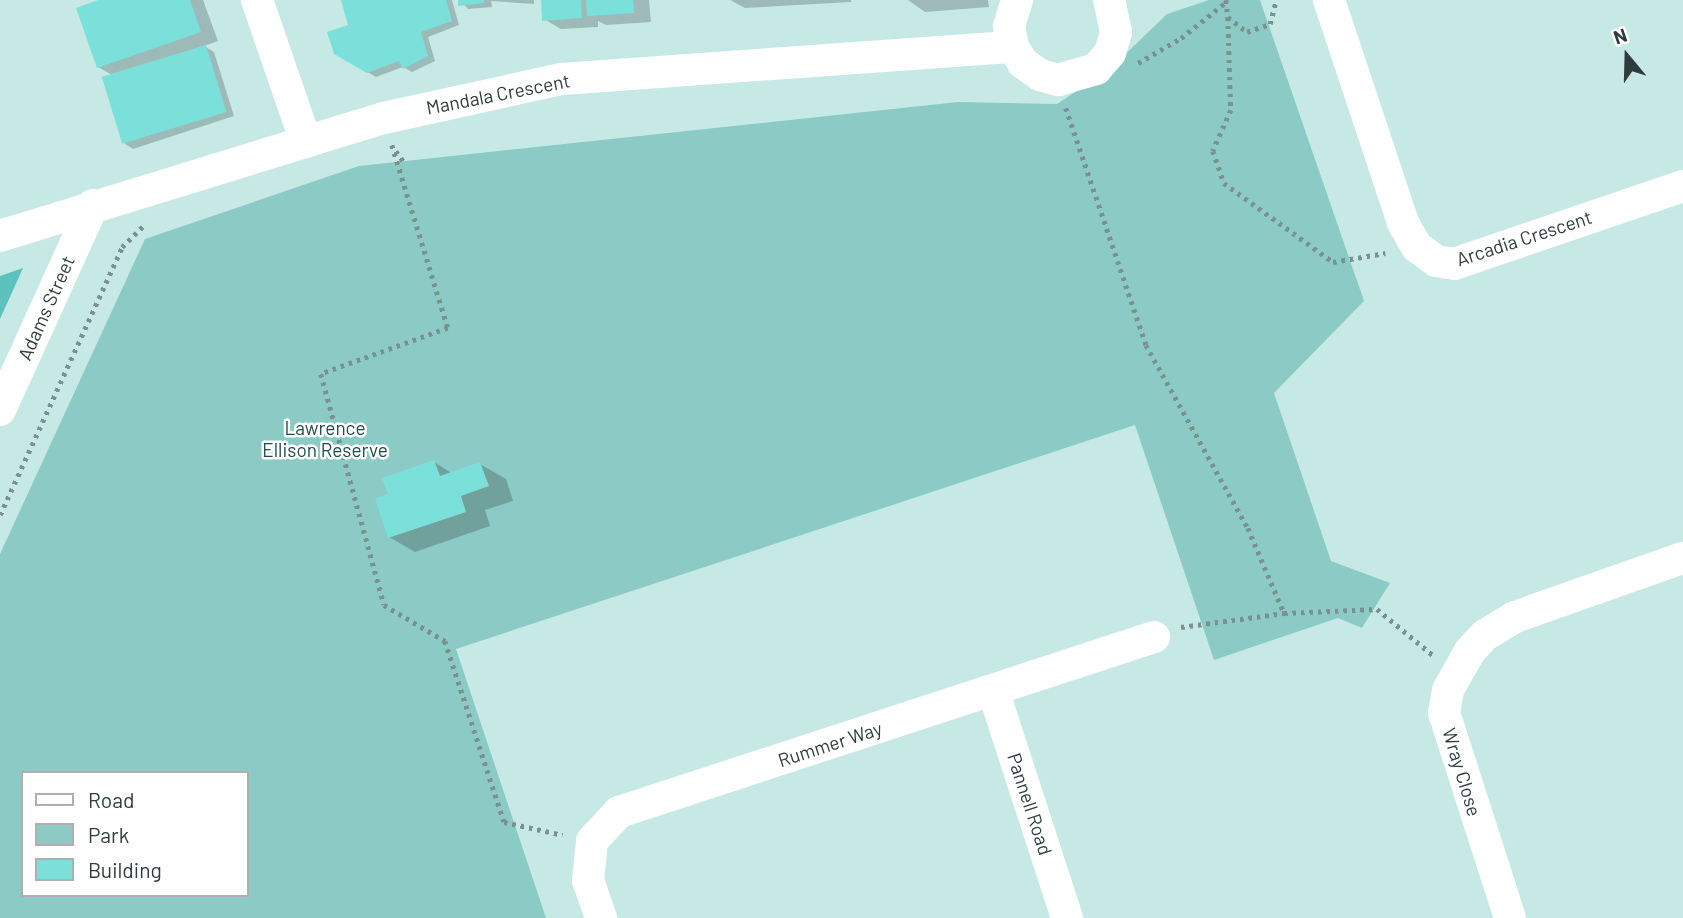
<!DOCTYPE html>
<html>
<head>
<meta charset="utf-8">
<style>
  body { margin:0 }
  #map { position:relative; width:1683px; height:918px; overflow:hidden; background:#c6e9e6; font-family:Barlow,sans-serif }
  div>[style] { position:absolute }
  .green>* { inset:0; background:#8ccac5 }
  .forest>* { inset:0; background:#5cc2bc }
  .shadow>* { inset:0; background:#0003 }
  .building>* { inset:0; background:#7be0da; transform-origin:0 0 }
  .path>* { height:4.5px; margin-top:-2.25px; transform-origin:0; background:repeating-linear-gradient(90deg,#79918f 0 3.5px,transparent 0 8.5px) }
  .street>* { height:32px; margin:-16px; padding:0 16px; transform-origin:16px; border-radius:16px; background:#fff }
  span { translate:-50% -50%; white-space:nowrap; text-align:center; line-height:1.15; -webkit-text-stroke:5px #fff; paint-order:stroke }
  .street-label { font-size:19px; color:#2e3c3b }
  .park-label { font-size:19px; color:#204d4b }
  .legend { position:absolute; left:21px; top:771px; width:228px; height:126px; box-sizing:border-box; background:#fff; border:2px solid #abb1b1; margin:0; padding:9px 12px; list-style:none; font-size:21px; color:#2e3c3b }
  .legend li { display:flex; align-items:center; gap:14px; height:35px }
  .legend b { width:35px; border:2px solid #abb1b1 }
  .north { position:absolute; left:1592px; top:21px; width:70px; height:70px; -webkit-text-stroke:5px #fff; paint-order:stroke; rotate:341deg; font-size:19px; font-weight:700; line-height:28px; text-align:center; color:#2e3c3b }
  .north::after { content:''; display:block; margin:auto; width:24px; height:32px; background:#2e3c3b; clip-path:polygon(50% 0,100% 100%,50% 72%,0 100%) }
</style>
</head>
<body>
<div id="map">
  <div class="green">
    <i style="clip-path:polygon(evenodd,1209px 0,1260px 0,1364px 301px,1274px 393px,1331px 561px,1390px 583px,1362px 628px,1338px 618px,1214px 660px,1135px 425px,456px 649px,546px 918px,0 918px,0 554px,145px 239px,359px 166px,958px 102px,1057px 104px,1109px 70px,1167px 14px,1209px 0,23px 773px,247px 773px,247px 895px,23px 895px,23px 773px)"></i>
  </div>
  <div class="forest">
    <i style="clip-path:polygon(23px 268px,0 319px,0 276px)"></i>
  </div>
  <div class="shadow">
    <i style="clip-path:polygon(103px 0,203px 0,218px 41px,204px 46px,214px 52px,234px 116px,133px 149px,125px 144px,114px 76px,98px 67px)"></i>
    <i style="clip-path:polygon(343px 0,452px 0,459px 25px,428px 37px,435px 61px,412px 72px,403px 67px,376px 77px,335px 53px,350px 26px)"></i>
    <i style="clip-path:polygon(460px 0,534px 0,534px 4px,491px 1px,492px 7px,468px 9px)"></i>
    <i style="clip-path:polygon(543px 0,649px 0,651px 22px,606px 25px,598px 21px,598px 27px,561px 29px,544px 19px)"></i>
    <i style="clip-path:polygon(730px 0,851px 0,851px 2px,745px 8px)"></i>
    <i style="clip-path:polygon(908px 0,988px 0,989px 7px,925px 12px)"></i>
    <i style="clip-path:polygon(434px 462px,453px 474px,480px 464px,506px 479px,513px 501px,485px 510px,490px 526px,415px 552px,389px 537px,390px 495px)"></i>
  </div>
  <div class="building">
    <i style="clip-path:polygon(98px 0,190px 0,201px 32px,97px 68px,76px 8px)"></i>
    <i style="clip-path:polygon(341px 0,446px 0,452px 21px,421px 32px,428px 56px,403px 69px,399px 61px,367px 73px,334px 54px,327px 32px,348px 25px)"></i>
    <i style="clip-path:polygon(458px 0,484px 0,484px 3px,458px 6px)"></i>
    <i style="clip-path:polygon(541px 0,581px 0,582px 18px,542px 21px)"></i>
    <i style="clip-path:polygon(586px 0,633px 0,634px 13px,587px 16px)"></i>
    <i style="left:206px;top:45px;width:70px;height:109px;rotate:73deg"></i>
    <i style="clip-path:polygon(434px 460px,440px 476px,480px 462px,489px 486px,461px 496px,466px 512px,388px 538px,375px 498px,388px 494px,382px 478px)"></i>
  </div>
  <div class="path">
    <i style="left:1226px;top:0;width:17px;rotate:83deg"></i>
    <i style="left:1228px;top:17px;width:24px;rotate:38deg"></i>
    <i style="left:1247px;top:32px;width:24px;rotate:-19deg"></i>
    <i style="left:1270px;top:24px;width:25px;rotate:-76deg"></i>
    <i style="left:1228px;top:17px;width:93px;rotate:88.2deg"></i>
    <i style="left:1231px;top:110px;width:45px;rotate:113.7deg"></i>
    <i style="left:1213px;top:151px;width:34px;rotate:71deg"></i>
    <i style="left:1224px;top:183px;width:135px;rotate:35.9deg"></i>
    <i style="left:1333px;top:262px;width:53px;rotate:-9.8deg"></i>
    <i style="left:1138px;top:63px;width:50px;rotate:-30.2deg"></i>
    <i style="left:1181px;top:38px;width:56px;rotate:-38.5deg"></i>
    <i style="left:1066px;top:108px;width:250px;rotate:71.3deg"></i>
    <i style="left:1146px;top:345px;width:210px;rotate:60.9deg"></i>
    <i style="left:1248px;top:528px;width:92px;rotate:67deg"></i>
    <i style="left:392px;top:145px;width:191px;rotate:73deg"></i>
    <i style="left:448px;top:328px;width:135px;rotate:160.1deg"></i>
    <i style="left:321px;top:374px;width:239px;rotate:74.7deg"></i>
    <i style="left:384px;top:605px;width:71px;rotate:30.5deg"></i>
    <i style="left:445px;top:641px;width:190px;rotate:71.9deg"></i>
    <i style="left:504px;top:822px;width:60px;rotate:12.4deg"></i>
    <i style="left:396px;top:151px;width:14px;rotate:54deg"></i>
    <i style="left:0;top:515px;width:294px;rotate:-65.5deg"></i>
    <i style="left:122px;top:247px;width:30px;rotate:-45deg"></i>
    <i style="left:1181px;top:627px;width:104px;rotate:-7.7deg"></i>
    <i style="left:1284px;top:613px;width:93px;rotate:-2.5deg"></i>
    <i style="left:1377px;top:609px;width:74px;rotate:39.5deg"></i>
  </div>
  <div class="street">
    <i style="left:257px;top:0;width:150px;rotate:71deg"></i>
    <i style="left:1017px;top:0;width:27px;rotate:107deg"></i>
    <i style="left:1009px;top:26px;width:21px;rotate:79deg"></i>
    <i style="left:1013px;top:47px;width:19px;rotate:58deg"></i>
    <i style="left:1023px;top:63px;width:21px;rotate:35deg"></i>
    <i style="left:1040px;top:75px;width:19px;rotate:16deg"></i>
    <i style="left:1058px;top:80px;width:40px;rotate:-16deg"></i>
    <i style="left:1096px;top:69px;width:21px;rotate:-49deg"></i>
    <i style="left:1110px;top:53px;width:22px;rotate:-74deg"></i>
    <i style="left:1116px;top:32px;width:33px;rotate:-102deg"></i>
    <i style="left:1329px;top:0;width:235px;rotate:71.6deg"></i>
    <i style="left:1403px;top:223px;width:28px;rotate:60deg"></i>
    <i style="left:1417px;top:247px;width:24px;rotate:36deg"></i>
    <i style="left:1436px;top:261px;width:18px;rotate:9deg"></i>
    <i style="left:1454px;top:264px;width:242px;rotate:-18.8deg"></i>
    <i style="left:0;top:236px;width:402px;rotate:-17.1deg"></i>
    <i style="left:384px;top:118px;width:182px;rotate:-12.4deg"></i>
    <i style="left:562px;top:79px;width:452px;rotate:-4.1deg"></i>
    <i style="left:0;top:410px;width:225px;rotate:-65.6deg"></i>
    <i style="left:993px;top:690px;width:240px;rotate:72deg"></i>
    <i style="left:601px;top:918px;width:40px;rotate:-108.9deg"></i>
    <i style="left:588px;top:880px;width:39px;rotate:-84deg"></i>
    <i style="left:592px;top:841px;width:40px;rotate:-47deg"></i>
    <i style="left:619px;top:812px;width:563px;rotate:-18.11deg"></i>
    <i style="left:1510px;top:918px;width:215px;rotate:-107.8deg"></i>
    <i style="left:1444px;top:713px;width:23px;rotate:-80deg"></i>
    <i style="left:1448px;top:690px;width:45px;rotate:-60.6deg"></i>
    <i style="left:1470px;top:651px;width:22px;rotate:-47deg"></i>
    <i style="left:1485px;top:635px;width:35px;rotate:-31deg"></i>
    <i style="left:1515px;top:617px;width:178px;rotate:-19.4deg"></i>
  </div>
  <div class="street-label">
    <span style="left:498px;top:94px;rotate:-11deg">Mandala Crescent</span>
    <span style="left:1524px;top:238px;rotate:-18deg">Arcadia Crescent</span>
    <span style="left:46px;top:308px;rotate:-66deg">Adams Street</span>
    <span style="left:830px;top:744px;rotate:-18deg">Rummer Way</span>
    <span style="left:1462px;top:772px;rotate:73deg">Wray Close</span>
    <span style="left:1030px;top:804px;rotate:72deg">Pannell Road</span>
  </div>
  <div class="park-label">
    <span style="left:325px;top:439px">Lawrence<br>Ellison Reserve</span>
  </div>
  <ul class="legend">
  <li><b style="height:9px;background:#fff"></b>Road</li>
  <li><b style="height:19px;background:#8ccac5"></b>Park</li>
  <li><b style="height:19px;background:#7be0da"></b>Building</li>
  </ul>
  <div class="north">N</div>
</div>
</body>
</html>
